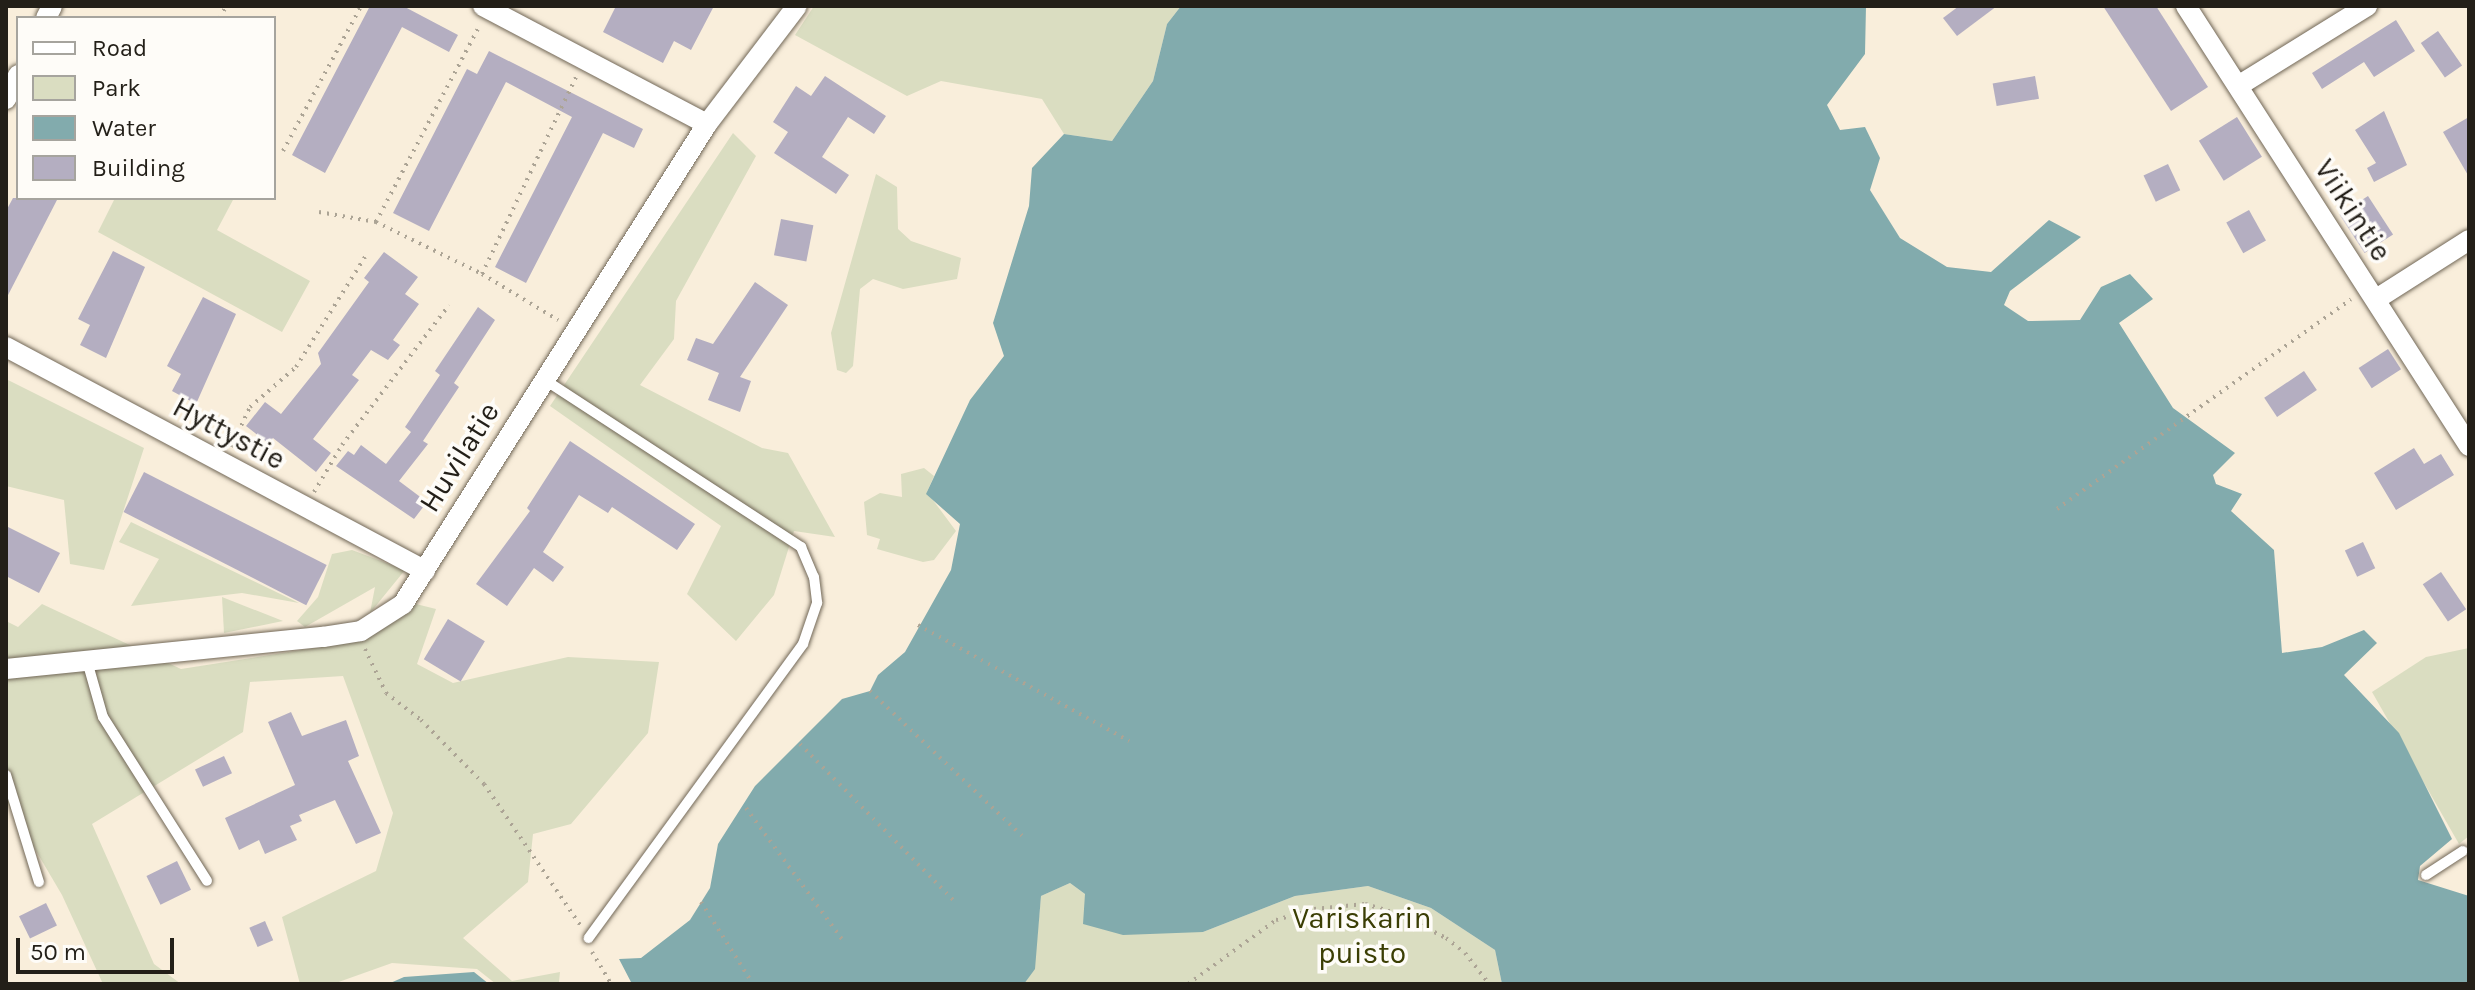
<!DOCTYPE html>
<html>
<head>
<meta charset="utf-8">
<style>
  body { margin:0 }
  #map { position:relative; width:2475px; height:990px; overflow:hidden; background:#f9eedb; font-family:Karla,sans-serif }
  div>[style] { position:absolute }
  .green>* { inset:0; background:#daddc1 }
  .water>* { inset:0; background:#82abad }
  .building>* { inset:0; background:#b4aec1; transform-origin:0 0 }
  .path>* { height:4px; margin-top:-2px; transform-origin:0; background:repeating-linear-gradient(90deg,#aca495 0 2px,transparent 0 8px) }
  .roads { filter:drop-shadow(0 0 2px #716757) drop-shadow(0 0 2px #716757) }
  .service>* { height:10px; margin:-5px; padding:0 5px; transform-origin:5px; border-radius:5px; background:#fff }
  .minor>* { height:20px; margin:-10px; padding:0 10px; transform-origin:10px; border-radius:10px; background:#fff }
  span { translate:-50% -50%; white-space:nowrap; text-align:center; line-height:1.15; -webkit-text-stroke:7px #fefcf8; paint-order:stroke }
  .street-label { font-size:30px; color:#231f18 }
  .park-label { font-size:30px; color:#3b3e04 }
  .frame { position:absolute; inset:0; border:8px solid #231f18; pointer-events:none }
  .legend { position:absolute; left:16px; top:16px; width:260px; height:184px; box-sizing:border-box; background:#fefcf8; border:2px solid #a6a49e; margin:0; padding:10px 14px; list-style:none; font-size:24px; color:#231f18 }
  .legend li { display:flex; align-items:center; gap:16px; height:40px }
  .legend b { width:40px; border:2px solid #a6a49e }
  .scale { position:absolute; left:16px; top:938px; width:158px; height:36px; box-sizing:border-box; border:4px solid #231f18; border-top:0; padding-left:10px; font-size:24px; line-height:28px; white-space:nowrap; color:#231f18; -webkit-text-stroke:6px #fefcf8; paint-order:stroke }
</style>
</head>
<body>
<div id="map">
  <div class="green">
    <i style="clip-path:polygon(814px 6px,1181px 6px,1167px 24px,1153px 81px,1112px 141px,1064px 134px,1042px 99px,941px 81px,907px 96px,795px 35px)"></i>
    <i style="clip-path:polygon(733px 133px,756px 156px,676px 301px,674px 339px,640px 385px,762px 448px,788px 453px,835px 537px,794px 531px,774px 595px,736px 641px,687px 594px,721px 526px,550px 406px)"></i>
    <i style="clip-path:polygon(876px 174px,897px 187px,898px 229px,911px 241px,961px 258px,957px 279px,903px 289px,873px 279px,860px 289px,853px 366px,846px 373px,837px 370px,831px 333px)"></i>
    <i style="clip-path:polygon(115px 198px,234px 198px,217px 230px,310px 281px,282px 332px,98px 232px)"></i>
    <i style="clip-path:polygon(6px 379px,144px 448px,104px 570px,70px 564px,64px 500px,6px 486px)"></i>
    <i style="clip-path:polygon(924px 468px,934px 476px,927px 492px,956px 531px,934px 560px,923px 562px,877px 549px,880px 539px,867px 535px,864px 502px,880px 493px,902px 497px,901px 474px)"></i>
    <i style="clip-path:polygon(131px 522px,299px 603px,242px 593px,131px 606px,159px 559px,119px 542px)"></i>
    <i style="clip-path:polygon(352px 550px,405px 570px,370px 613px,375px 587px,305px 627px,297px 621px,318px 597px,332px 554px)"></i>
    <i style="clip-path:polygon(222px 597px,283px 621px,224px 633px)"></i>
    <i style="clip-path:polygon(412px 603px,436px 609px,417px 664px,453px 683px,568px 657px,659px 662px,648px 733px,571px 824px,533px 834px,528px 882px,463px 938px,512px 981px,560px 972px,559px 982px,496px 984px,477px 969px,392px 963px,333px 984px,300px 984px,282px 917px,376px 871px,393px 813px,343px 676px,250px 682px,243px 732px,92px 824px,154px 964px,181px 984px,103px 984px,62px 895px,6px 800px,6px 621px,18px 627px,42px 604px,181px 669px,365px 640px)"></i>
    <i style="clip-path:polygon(2469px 648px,2469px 836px,2459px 844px,2372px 692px,2426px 657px)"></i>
    <i style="clip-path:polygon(1070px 883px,1085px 894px,1203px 932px,1295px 896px,1368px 886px,1431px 908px,1495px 950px,1502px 984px,1024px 984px,1034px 969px,1041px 896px)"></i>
  </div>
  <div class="water">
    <i style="clip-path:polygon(1181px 6px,1866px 6px,1865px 54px,1827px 105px,1840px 130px,1865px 127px,1880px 158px,1870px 190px,1900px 238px,1947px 267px,1991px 272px,2049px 220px,2081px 237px,2010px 291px,2004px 305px,2028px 321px,2080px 320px,2101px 287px,2130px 274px,2153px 299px,2119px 323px,2173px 408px,2235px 453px,2213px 475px,2216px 484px,2242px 494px,2231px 511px,2274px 550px,2282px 653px,2322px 647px,2364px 630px,2377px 643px,2344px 675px,2399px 733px,2452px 839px,2420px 866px,2418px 880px,2469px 896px,2469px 984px,1502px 984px,1495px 950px,1431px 908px,1368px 886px,1295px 896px,1203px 932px,1123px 935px,1083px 924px,1085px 894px,1070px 883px,1041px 896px,1035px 969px,1024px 984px,632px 984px,619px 959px,641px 958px,690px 920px,710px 888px,718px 844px,755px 786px,842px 699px,870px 691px,878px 675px,905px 652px,951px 570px,960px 524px,926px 494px,970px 400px,1004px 356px,993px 323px,1029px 206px,1032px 168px,1064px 134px,1112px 141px,1153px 81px,1167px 24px)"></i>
    <i style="clip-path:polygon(474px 972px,489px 984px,388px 984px,404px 977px)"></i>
  </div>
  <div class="building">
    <i style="clip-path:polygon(370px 6px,403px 6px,458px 35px,449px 52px,402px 27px,325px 173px,292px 155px)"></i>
    <i style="clip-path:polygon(616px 6px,714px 6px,691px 50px,674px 41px,663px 63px,603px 32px)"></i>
    <i style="clip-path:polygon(1959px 6px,1997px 6px,1957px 36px,1943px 18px)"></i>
    <i style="clip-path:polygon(2103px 6px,2156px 6px,2208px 87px,2171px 111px)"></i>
    <i style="clip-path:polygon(2396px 20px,2415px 51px,2374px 77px,2364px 62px,2322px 89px,2312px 73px)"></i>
    <i style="left:2438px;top:31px;width:42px;height:21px;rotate:55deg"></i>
    <i style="clip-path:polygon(489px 51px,643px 129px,634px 148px,603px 133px,526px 283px,495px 267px,572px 117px,506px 82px,429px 231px,393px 213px,467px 69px,477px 74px)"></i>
    <i style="clip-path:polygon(825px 76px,886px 116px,874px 134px,848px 117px,822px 157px,849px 175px,836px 194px,774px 153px,788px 132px,773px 122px,796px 86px,811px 96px)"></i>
    <i style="left:2035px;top:76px;width:23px;height:43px;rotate:80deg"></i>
    <i style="clip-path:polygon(2384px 111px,2407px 165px,2374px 182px,2367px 168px,2376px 163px,2355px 130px)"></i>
    <i style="left:2237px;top:117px;width:47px;height:45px;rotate:58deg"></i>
    <i style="clip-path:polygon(2469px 117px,2469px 177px,2443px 132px)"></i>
    <i style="left:2168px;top:164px;width:29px;height:27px;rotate:65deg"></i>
    <i style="left:2368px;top:196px;width:46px;height:34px;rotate:57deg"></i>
    <i style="clip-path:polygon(13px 198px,58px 198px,6px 299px,6px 211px)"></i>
    <i style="left:2249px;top:210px;width:35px;height:26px;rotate:61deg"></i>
    <i style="left:781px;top:219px;width:33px;height:37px;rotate:11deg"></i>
    <i style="clip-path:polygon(113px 251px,145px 267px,106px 358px,80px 345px,90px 325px,78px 319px)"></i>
    <i style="clip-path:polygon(384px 252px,418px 277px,405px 294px,419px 304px,393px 340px,400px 345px,388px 360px,371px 350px,352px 375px,359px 380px,313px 439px,331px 453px,316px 472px,273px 438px,268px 443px,246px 426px,265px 402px,281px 414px,321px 364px,318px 353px,369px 282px,364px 278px)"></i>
    <i style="clip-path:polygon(755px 282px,788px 305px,740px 377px,751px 381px,740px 412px,708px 400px,719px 373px,687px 360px,696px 338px,713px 344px)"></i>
    <i style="clip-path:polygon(203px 297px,236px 314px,196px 404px,172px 391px,181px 374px,167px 366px)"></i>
    <i style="clip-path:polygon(478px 307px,495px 320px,454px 383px,459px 387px,423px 441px,428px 444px,399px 481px,427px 502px,414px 519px,336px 466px,348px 451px,354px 455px,361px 445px,386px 464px,411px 432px,405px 427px,440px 375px,435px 371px)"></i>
    <i style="left:2388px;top:349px;width:24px;height:35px;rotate:57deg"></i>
    <i style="left:2304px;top:371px;width:23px;height:48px;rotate:56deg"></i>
    <i style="clip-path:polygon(570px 441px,695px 524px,677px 550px,612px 507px,608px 513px,579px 495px,543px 552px,564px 567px,553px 582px,534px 568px,507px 606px,476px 584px,530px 511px,527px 508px)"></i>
    <i style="clip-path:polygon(2414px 448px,2424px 464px,2441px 454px,2454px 475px,2396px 510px,2374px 473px)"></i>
    <i style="left:144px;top:472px;width:205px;height:45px;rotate:27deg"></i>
    <i style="clip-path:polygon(6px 526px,60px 553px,39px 593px,6px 576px)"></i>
    <i style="left:2363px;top:542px;width:29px;height:20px;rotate:65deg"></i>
    <i style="left:2441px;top:572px;width:45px;height:22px;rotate:56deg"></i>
    <i style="left:448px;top:619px;width:43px;height:47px;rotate:31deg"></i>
    <i style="clip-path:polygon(291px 712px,302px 736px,346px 720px,359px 756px,348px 761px,381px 833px,356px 844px,335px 800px,299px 815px,302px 821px,290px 826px,297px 840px,265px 854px,259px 840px,239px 850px,225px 818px,295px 785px,268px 722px)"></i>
    <i style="left:224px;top:756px;width:19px;height:32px;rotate:65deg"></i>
    <i style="left:177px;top:861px;width:32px;height:34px;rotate:64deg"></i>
    <i style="left:46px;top:903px;width:25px;height:30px;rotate:64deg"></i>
    <i style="left:265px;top:921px;width:21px;height:17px;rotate:67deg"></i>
  </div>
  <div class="path">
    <i style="left:220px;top:18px;width:13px;rotate:-63deg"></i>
    <i style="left:283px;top:151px;width:165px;rotate:-61.7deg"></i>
    <i style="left:319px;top:212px;width:58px;rotate:10deg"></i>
    <i style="left:376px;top:222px;width:118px;rotate:26.1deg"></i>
    <i style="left:482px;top:274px;width:89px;rotate:31.2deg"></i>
    <i style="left:376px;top:222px;width:223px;rotate:-62.2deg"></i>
    <i style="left:482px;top:274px;width:221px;rotate:-64.5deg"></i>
    <i style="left:231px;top:447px;width:44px;rotate:-64.6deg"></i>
    <i style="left:250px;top:407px;width:61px;rotate:-41deg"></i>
    <i style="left:296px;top:367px;width:130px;rotate:-57.9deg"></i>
    <i style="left:314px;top:492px;width:55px;rotate:-59.2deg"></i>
    <i style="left:342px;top:445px;width:176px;rotate:-52.6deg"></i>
    <i style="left:2057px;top:509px;width:361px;rotate:-35.5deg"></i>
    <i style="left:918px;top:625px;width:241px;rotate:28.8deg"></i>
    <i style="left:365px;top:649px;width:49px;rotate:64.5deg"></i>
    <i style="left:386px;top:693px;width:44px;rotate:37.6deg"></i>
    <i style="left:421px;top:720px;width:90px;rotate:45.5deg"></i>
    <i style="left:484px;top:784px;width:172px;rotate:55.7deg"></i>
    <i style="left:870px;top:691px;width:210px;rotate:43.6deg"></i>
    <i style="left:800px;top:744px;width:223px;rotate:45.5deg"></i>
    <i style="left:746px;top:808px;width:166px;rotate:53.8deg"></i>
    <i style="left:701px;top:902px;width:97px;rotate:57.6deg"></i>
    <i style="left:592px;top:952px;width:37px;rotate:59deg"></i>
    <i style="left:1188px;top:984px;width:109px;rotate:-36deg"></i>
    <i style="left:1276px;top:920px;width:40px;rotate:-16deg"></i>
    <i style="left:1314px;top:909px;width:51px;rotate:-5.6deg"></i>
    <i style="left:1365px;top:904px;width:35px;rotate:16deg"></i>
    <i style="left:1399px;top:914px;width:53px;rotate:27.1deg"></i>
    <i style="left:1446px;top:938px;width:24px;rotate:38deg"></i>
    <i style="left:1465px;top:953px;width:39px;rotate:52deg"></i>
  </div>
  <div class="roads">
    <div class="service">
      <i style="left:545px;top:380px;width:306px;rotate:33.1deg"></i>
      <i style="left:801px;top:547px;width:33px;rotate:67deg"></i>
      <i style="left:814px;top:577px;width:26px;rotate:83deg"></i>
      <i style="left:817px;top:603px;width:43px;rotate:108.9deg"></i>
      <i style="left:803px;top:644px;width:364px;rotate:126.1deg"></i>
      <i style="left:87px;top:661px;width:58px;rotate:74.1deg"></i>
      <i style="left:103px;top:717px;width:194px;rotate:57.6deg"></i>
      <i style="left:6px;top:775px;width:112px;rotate:72.9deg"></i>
      <i style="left:2426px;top:875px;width:44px;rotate:-33deg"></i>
    </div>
    <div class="minor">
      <i style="left:483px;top:6px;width:253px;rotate:27.8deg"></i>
      <i style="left:2186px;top:6px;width:523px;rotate:57.25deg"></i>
      <i style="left:46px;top:18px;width:13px;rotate:-63deg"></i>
      <i style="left:2238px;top:86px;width:152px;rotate:-31.8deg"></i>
      <i style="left:6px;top:99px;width:27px;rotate:-63deg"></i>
      <i style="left:2378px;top:298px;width:108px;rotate:-32.5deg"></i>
      <i style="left:6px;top:347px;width:475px;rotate:28.1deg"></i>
      <i style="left:6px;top:669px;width:319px;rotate:-5.8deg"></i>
      <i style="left:323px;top:637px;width:38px;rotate:-9deg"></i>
      <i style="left:361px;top:631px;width:50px;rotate:-32.7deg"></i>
      <i style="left:403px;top:604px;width:568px;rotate:-57.65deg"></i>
      <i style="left:707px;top:124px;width:148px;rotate:-52.7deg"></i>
    </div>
  </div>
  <div class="street-label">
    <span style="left:2353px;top:210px;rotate:57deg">Viikintie</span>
    <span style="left:229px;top:433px;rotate:28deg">Hyttystie</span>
    <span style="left:459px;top:457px;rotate:-58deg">Huvilatie</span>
  </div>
  <div class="park-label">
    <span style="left:1362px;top:935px">Variskarin<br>puisto</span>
  </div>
  <div class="frame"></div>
  <ul class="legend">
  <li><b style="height:10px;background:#fff"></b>Road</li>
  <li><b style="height:22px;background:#daddc1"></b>Park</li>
  <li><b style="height:22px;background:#82abad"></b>Water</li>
  <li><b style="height:22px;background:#b4aec1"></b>Building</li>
  </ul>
  <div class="scale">50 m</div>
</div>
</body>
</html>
